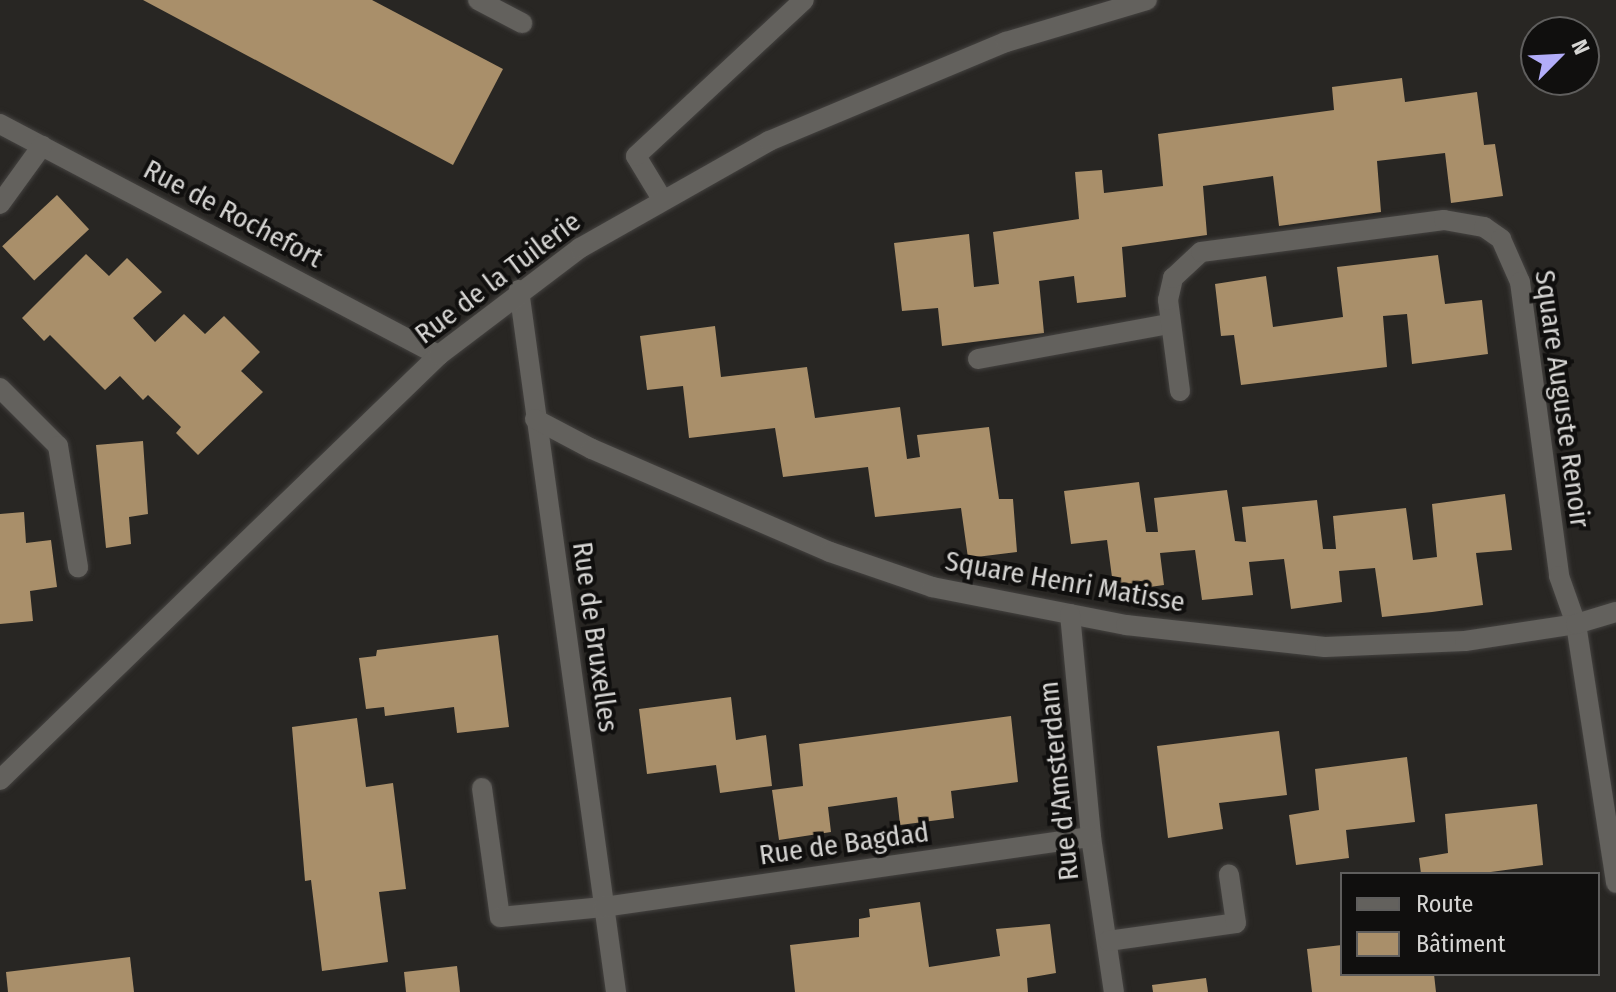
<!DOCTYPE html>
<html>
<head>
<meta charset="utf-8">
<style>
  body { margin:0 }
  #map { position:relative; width:1616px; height:992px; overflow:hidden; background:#282623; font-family:"Fira Sans Condensed",sans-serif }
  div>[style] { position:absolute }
  .building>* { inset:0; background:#a98f6a; transform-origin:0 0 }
  .roads { filter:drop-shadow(0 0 2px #444240) drop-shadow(0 0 2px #444240) }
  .service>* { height:20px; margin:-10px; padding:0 10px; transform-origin:10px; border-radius:10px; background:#63615d }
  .minor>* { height:20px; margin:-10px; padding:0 10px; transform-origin:10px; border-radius:10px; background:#63615d }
  .tertiary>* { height:20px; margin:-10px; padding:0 10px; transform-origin:10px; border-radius:10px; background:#63615d }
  span { translate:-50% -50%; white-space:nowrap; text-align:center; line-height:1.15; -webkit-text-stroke:8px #100f0e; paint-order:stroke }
  .street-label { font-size:28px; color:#d6d5d3 }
  .legend { position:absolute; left:1340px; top:872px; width:260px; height:104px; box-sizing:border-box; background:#100f0e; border:2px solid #5f5e5d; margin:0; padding:10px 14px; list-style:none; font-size:24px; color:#d6d5d3 }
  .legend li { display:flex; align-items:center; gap:16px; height:40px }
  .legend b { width:40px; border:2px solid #5f5e5d }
  .north { position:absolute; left:1520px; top:16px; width:80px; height:80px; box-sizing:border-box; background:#100f0e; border:2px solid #5f5e5d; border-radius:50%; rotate:66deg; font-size:22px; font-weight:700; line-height:32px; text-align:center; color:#d6d5d3 }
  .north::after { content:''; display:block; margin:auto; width:28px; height:36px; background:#b2adf9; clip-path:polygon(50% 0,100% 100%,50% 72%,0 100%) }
</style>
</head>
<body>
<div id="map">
  <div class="building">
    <i style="clip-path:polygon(143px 0,372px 0,503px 69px,453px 165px)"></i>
    <i style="clip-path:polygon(1402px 78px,1405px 102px,1477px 92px,1484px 145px,1495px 144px,1503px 196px,1451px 203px,1445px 153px,1377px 161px,1381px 212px,1279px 226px,1273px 176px,1203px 186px,1207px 235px,1122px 247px,1126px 297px,1077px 303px,1074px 276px,1039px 281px,1044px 333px,942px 346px,938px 308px,902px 311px,894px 243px,969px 234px,974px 287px,999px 284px,993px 232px,1079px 219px,1075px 172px,1102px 170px,1104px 193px,1163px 186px,1158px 134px,1334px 110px,1332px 87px)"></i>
    <i style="left:57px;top:195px;width:47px;height:75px;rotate:47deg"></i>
    <i style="clip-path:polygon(86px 254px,109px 276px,127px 258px,162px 292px,133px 318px,155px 342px,184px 314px,205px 334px,224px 316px,260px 352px,241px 371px,263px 392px,198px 455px,176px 433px,181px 427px,148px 395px,143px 400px,120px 376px,105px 390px,50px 335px,44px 341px,22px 318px)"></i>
    <i style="clip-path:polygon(1438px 255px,1445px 304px,1482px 300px,1488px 354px,1412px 364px,1407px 314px,1383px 316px,1387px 367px,1241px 385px,1234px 335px,1221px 336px,1215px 284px,1266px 276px,1273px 327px,1343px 317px,1337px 267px)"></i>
    <i style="clip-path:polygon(715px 326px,721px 377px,807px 367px,815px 418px,900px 407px,907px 459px,920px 457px,917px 435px,989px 427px,999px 499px,1013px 499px,1017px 552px,968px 558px,961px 508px,875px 517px,868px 467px,783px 477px,775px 428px,689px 438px,683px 386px,647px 390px,640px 336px)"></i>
    <i style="clip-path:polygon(143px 441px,148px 514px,129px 517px,131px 544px,106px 548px,96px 445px)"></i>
    <i style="clip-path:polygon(1139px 482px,1146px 532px,1158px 532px,1154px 498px,1227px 490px,1235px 541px,1246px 542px,1242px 507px,1317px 500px,1323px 549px,1336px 549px,1333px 516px,1406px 508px,1413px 560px,1437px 557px,1432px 504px,1505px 494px,1512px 550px,1476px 553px,1483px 605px,1432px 612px,1382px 617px,1375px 568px,1339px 571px,1342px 602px,1291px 609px,1284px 559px,1249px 562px,1253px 595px,1202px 600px,1195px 550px,1160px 553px,1164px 585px,1114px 592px,1107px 540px,1071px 544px,1064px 491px)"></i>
    <i style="clip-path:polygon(24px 512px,26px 543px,51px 540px,57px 587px,30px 591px,33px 621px,0 624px,0 514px)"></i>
    <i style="clip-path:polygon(498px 635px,509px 727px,457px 733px,454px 707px,385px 716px,384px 707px,366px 709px,359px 658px,376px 656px,377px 650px)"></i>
    <i style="clip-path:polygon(731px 697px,736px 740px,766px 735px,772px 786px,720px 793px,716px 765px,647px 774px,639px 709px)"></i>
    <i style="clip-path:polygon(1011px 716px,1018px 782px,951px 791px,954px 818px,900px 825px,897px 797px,828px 807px,831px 832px,779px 840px,772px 790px,803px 786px,799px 744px)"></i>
    <i style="clip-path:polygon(357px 718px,366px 787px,393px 783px,406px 889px,379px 892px,388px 962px,322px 971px,311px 880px,305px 881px,292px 727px)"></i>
    <i style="clip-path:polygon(1279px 731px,1287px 795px,1219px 803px,1223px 829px,1168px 838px,1157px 746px)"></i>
    <i style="clip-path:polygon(1407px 757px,1415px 822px,1346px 830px,1349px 858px,1296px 865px,1289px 815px,1319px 810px,1315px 769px)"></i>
    <i style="clip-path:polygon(1537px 804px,1543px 865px,1476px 874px,1421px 874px,1419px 858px,1448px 853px,1445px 814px)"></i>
    <i style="clip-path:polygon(920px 902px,929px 967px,1000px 956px,996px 929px,1050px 924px,1056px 973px,1027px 978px,1028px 992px,795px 992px,790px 945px,859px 937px,859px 919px,870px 917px,869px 909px)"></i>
    <i style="clip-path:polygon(1342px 945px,1342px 974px,1434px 974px,1436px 992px,1312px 992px,1307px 949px)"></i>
    <i style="clip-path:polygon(130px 957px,134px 992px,8px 992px,6px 972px)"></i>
    <i style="clip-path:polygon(457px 966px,460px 992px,406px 992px,404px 972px)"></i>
    <i style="clip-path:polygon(1206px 978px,1208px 992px,1153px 992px,1152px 985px)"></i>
  </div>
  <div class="roads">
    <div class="service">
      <i style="left:478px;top:0;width:50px;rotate:27.6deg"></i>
      <i style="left:662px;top:199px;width:50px;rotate:-121.2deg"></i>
      <i style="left:636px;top:156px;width:229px;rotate:-42.9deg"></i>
    </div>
    <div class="minor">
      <i style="left:0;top:124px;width:496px;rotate:27.8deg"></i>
      <i style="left:0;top:204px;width:72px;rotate:-54.1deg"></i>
      <i style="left:519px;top:290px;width:709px;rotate:82.13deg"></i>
      <i style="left:978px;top:359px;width:193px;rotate:-10.4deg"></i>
      <i style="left:0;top:388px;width:82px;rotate:45deg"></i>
      <i style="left:58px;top:446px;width:123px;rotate:80.6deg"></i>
      <i style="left:1180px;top:391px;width:92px;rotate:-97.5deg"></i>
      <i style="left:1168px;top:300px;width:23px;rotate:-77deg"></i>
      <i style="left:1173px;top:278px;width:38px;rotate:-43deg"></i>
      <i style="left:1201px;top:252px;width:245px;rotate:-7.5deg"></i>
      <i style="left:1444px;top:220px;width:41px;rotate:9.9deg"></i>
      <i style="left:1484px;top:227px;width:21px;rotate:35deg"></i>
      <i style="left:1501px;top:239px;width:47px;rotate:66.2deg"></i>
      <i style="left:1520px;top:282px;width:297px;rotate:82.4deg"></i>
      <i style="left:1559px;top:576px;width:51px;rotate:70.5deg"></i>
      <i style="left:1576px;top:624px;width:262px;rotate:81.2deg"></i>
      <i style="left:535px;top:419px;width:64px;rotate:27.8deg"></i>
      <i style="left:592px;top:449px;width:259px;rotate:23.4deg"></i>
      <i style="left:830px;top:552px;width:108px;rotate:18.9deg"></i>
      <i style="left:932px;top:587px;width:198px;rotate:11.1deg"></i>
      <i style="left:1126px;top:625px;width:200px;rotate:6.3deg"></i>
      <i style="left:1325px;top:647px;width:140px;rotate:-2.5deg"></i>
      <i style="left:1465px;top:641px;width:112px;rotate:-8.7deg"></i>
      <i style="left:1576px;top:624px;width:42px;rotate:-16.7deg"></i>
      <i style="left:1070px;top:614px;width:224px;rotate:84.6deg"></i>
      <i style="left:1091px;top:837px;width:157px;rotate:81.6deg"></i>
      <i style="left:482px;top:788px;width:130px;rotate:82.1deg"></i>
      <i style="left:500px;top:917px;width:104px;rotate:-5.5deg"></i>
      <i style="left:604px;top:907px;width:492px;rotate:-8.2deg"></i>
      <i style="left:1108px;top:941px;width:129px;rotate:-8deg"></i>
      <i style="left:1236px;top:923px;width:49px;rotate:-98.3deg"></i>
    </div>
    <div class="tertiary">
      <i style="left:0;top:780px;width:611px;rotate:-44.07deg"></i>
      <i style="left:439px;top:355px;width:177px;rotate:-37.2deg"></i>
      <i style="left:580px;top:248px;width:217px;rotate:-29.5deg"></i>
      <i style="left:769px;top:141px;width:257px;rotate:-22.7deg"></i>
      <i style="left:1006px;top:42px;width:147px;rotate:-16.6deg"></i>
    </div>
  </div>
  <div class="street-label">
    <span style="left:233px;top:214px;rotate:28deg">Rue de Rochefort</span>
    <span style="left:498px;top:278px;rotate:-37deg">Rue de la Tuilerie</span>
    <span style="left:1562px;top:399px;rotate:82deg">Square Auguste Renoir</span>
    <span style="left:1065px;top:582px;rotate:10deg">Square Henri Matisse</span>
    <span style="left:595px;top:637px;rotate:82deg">Rue de Bruxelles</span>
    <span style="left:1059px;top:781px;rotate:-96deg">Rue d'Amsterdam</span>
    <span style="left:844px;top:844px;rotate:-8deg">Rue de Bagdad</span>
  </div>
  <ul class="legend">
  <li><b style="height:10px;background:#63615d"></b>Route</li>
  <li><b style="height:22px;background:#a98f6a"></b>Bâtiment</li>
  </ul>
  <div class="north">N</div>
</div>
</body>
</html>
